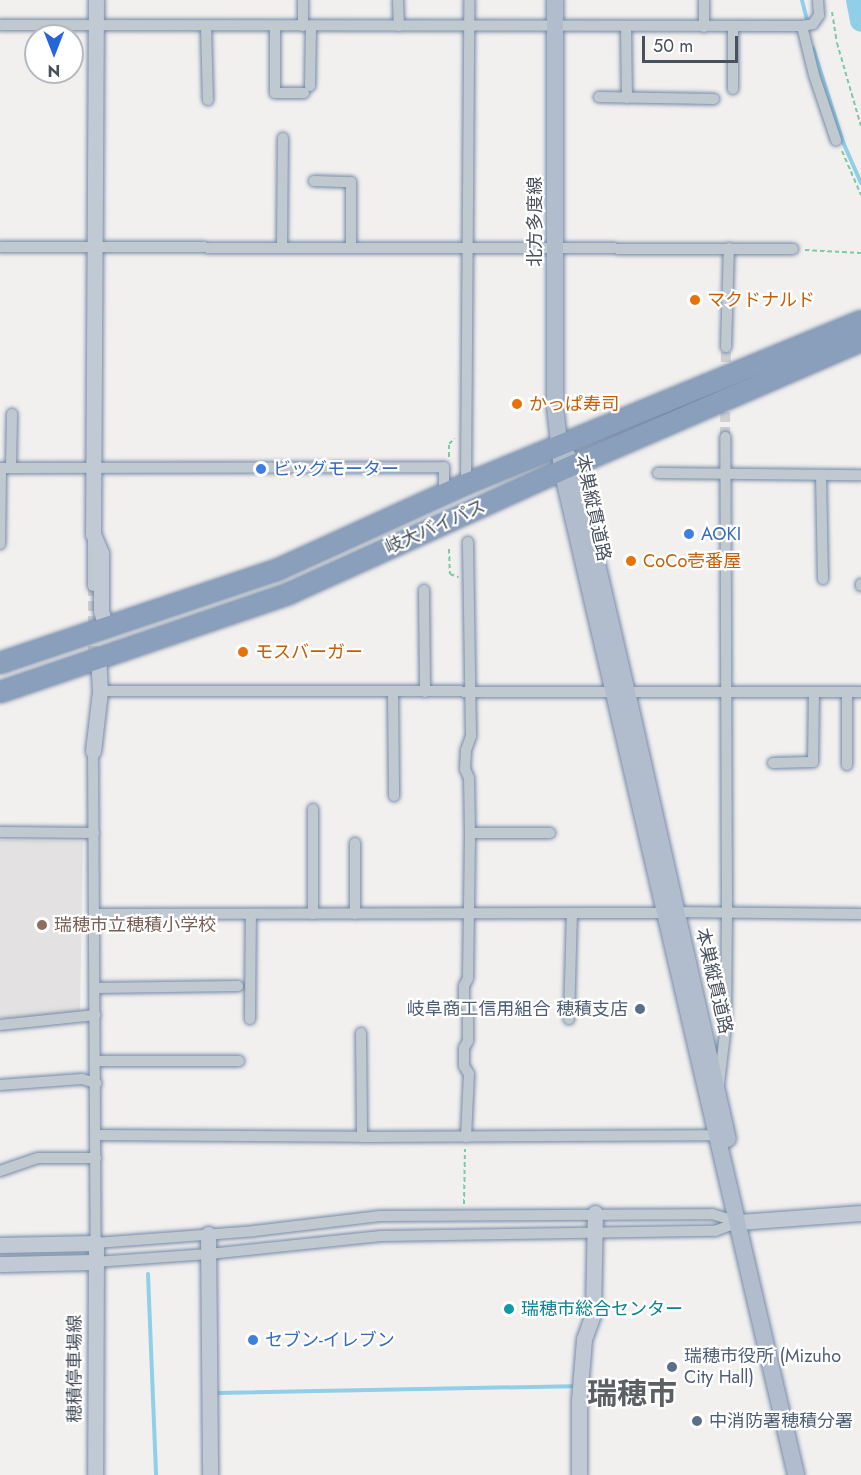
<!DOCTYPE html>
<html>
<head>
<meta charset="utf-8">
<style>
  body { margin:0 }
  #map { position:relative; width:861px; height:1475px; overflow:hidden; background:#f2f0ef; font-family:Jost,"Noto Sans JP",sans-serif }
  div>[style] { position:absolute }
  .education>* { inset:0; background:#e3e1e1; transform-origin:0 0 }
  .stream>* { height:4px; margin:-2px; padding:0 2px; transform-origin:2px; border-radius:2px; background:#90cfe7 }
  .river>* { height:22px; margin:-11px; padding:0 11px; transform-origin:11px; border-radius:11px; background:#90cfe7 }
  .street-tunnel>* { height:10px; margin-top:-5px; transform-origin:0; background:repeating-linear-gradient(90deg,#d0d0d2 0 10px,transparent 0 15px) }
  .path>* { height:2px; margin-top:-1px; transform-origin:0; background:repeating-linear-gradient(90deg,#7ac9a7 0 4.5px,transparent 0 7.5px) }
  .roads { filter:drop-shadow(0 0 2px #758aa7) drop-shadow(0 0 2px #758aa7) }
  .street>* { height:10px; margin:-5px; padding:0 5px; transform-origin:5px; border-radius:5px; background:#c1c9d0 }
  .secondary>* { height:15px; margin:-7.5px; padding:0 7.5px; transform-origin:7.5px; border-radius:7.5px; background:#c1c9d5 }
  .primary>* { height:16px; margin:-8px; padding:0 8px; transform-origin:8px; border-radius:8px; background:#b1bdcd }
  .highway>* { height:20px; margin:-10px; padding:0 10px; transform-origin:10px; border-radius:10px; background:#8a9fbb }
  .dots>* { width:16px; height:16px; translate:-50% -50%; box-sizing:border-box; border:3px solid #fff; border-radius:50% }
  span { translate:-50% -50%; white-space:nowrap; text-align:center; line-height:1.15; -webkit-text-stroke:4.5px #fff; paint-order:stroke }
  .street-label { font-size:18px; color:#48515c }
  .food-label { font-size:18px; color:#c56008 }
  .left { translate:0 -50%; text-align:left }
  .shop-label { font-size:18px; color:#366cbe }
  .education-label { font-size:18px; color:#785e54 }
  .service-label { font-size:18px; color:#4e5e75 }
  .right { translate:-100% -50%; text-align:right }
  .culture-label { font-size:18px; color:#0d838f }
  .town-label { font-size:30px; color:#5c5f64; font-weight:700 }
  .north { position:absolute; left:24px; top:24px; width:60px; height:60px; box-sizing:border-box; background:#fff; border:2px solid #b6b9be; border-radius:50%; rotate:180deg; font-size:16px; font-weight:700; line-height:24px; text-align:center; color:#48515c }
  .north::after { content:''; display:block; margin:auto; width:21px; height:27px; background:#2366d8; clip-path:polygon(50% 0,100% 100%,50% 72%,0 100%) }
  .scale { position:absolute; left:642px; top:36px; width:96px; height:27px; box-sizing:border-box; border:3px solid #48515c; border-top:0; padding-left:8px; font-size:18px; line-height:21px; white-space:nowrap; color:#48515c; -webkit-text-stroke:4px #fff; paint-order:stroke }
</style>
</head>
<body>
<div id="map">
  <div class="education">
    <i style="left:0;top:840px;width:83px;height:178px;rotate:1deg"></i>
  </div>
  <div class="stream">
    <i style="left:802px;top:0;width:21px;rotate:76deg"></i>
    <i style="left:813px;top:48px;width:99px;rotate:72.3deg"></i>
    <i style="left:843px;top:142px;width:45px;rotate:66.3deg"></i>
    <i style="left:148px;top:1274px;width:201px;rotate:87.7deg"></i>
    <i style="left:217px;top:1393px;width:355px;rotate:-1.1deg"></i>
  </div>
  <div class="river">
    <i style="left:857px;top:0;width:21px;rotate:79deg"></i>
  </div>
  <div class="street-tunnel">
    <i style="left:725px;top:437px;width:90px;rotate:-89.4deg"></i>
    <i style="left:93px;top:586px;width:78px;rotate:90deg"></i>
  </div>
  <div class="path">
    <i style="left:832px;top:12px;width:31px;rotate:81deg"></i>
    <i style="left:837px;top:43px;width:86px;rotate:73.9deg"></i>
    <i style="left:842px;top:151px;width:48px;rotate:66.6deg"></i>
    <i style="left:805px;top:250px;width:56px;rotate:3.1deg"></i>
    <i style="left:449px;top:457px;width:13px;rotate:-90deg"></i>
    <i style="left:449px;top:444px;width:8px;rotate:-45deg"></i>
    <i style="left:449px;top:549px;width:25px;rotate:88deg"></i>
    <i style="left:450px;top:574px;width:9px;rotate:21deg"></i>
    <i style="left:464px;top:1204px;width:55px;rotate:-89deg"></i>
  </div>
  <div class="roads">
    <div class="street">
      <i style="left:398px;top:0;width:26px;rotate:88deg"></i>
      <i style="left:0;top:25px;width:802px;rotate:0.07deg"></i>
      <i style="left:802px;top:26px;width:11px;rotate:-10deg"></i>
      <i style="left:813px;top:24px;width:11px;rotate:-56deg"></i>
      <i style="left:819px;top:15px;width:15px;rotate:-94deg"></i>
      <i style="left:206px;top:26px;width:74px;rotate:88.5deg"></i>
      <i style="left:275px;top:26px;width:67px;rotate:90deg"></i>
      <i style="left:275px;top:93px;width:29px"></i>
      <i style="left:303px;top:26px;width:26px;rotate:-90deg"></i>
      <i style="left:802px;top:26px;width:50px;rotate:76.2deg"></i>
      <i style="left:814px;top:75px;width:69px;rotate:71.3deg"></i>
      <i style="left:626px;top:27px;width:71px;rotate:89.2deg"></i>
      <i style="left:704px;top:27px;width:27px;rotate:-90deg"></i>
      <i style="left:733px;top:27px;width:62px;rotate:90deg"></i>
      <i style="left:310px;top:86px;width:60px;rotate:-89deg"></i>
      <i style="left:599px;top:97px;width:115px;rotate:1deg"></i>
      <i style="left:314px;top:181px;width:37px;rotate:2deg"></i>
      <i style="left:351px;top:182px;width:66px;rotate:90deg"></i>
      <i style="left:0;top:247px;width:793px;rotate:0.14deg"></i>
      <i style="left:282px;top:247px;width:109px;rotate:-89.5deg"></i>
      <i style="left:726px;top:347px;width:99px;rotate:-88.3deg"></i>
      <i style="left:0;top:468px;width:444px;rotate:-0.1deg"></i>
      <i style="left:444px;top:467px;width:26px;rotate:90deg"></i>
      <i style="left:11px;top:468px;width:54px;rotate:-88.9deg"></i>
      <i style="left:658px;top:473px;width:203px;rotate:0.6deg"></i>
      <i style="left:821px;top:475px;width:104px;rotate:88.9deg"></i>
      <i style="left:466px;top:484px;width:484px;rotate:-89.6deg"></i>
      <i style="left:0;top:544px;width:76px;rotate:-89.2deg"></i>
      <i style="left:861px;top:584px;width:2px;rotate:90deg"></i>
      <i style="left:93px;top:586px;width:45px;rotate:-90deg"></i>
      <i style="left:424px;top:590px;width:102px;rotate:89.4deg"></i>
      <i style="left:100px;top:691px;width:761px;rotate:0.08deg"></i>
      <i style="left:847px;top:692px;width:73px;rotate:90deg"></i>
      <i style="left:393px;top:693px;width:103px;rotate:89.4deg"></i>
      <i style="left:93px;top:745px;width:498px;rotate:89.7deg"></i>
      <i style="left:96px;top:1243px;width:158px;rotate:-4.3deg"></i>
      <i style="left:254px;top:1231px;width:127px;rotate:-6.8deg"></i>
      <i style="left:380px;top:1216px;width:332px;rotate:-0.3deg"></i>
      <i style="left:712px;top:1214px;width:28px;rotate:17deg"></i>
      <i style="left:773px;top:763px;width:40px;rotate:-1.4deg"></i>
      <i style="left:813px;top:762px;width:70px;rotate:-89.2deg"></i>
      <i style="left:0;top:832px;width:94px;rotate:0.6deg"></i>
      <i style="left:470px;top:833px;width:80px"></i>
      <i style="left:355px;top:843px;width:71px;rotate:90deg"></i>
      <i style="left:672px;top:912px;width:189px;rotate:0.6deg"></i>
      <i style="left:94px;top:914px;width:572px;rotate:-0.1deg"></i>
      <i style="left:313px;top:914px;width:105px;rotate:-90deg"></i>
      <i style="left:95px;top:988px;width:143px;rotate:-0.8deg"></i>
      <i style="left:250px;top:1019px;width:105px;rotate:-89.5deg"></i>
      <i style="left:569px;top:1019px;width:106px;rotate:-88.4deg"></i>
      <i style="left:0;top:1025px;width:96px;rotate:-6deg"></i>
      <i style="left:361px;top:1033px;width:104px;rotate:89.4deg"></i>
      <i style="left:96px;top:1061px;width:143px"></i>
      <i style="left:719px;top:1084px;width:60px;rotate:-83.3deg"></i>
      <i style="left:726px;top:1024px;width:111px;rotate:-89.5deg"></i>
      <i style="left:727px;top:913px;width:476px;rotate:-90.2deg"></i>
      <i style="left:0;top:1085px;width:82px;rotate:-4.2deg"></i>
      <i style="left:82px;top:1079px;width:15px;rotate:16deg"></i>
      <i style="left:96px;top:1135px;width:266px;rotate:0.4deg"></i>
      <i style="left:362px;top:1137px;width:353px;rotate:-0.3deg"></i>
      <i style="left:466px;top:1137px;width:63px;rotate:-87.3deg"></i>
      <i style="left:469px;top:1074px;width:9px;rotate:-122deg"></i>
      <i style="left:464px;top:1066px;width:18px;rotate:-90deg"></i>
      <i style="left:464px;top:1048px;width:8px;rotate:-60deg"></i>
      <i style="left:468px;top:1041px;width:32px;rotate:-90deg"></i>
      <i style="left:468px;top:1009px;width:9px;rotate:-117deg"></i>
      <i style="left:464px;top:1001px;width:15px;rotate:-90deg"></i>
      <i style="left:464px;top:986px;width:9px;rotate:-63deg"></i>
      <i style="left:468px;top:978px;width:145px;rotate:-89.2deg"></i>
      <i style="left:470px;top:833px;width:55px;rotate:-91deg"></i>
      <i style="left:469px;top:778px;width:10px;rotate:-114deg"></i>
      <i style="left:465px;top:769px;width:19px;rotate:-87deg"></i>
      <i style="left:466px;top:750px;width:15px;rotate:-70deg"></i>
      <i style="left:471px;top:736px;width:194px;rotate:-90.9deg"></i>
      <i style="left:0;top:1171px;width:40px;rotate:-18.9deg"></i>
      <i style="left:38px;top:1158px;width:58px"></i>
      <i style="left:95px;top:1262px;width:114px;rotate:-4deg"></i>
      <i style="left:209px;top:1254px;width:173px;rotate:-6deg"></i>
      <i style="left:381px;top:1236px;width:334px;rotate:-0.9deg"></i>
      <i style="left:715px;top:1231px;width:26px;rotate:-21deg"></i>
    </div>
    <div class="secondary">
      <i style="left:96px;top:0;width:534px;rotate:90.32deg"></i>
      <i style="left:93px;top:534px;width:21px;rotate:67deg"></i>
      <i style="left:101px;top:553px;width:58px;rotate:90deg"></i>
      <i style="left:101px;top:611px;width:19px;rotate:72deg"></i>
      <i style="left:93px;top:751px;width:60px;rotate:-83.3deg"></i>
      <i style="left:100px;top:691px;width:33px;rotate:-93deg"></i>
      <i style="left:739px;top:1222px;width:122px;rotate:-4.2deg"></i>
      <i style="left:208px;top:1234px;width:241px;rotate:89.5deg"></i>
      <i style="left:0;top:1245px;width:96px;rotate:-1.2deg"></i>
      <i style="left:96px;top:1243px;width:232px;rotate:90.2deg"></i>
      <i style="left:0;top:1264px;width:95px;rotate:-1.2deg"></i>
      <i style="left:579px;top:1475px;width:75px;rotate:-90deg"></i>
      <i style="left:579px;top:1400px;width:61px;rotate:-85.3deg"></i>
      <i style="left:584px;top:1339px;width:27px;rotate:-70deg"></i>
      <i style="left:593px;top:1314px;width:101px;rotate:-88.9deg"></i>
    </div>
    <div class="primary">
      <i style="left:555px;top:0;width:406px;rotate:90deg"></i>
      <i style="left:555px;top:406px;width:64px;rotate:83.8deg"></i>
      <i style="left:562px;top:470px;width:1032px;rotate:76.89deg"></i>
      <i style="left:567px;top:455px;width:12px;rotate:55deg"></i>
      <i style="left:574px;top:465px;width:233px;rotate:76.9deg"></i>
      <i style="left:627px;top:692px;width:458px;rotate:77.3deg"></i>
    </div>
    <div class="highway">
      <i style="left:0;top:663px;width:292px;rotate:-18.6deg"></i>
      <i style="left:277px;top:570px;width:208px;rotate:-24.5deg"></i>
      <i style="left:466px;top:484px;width:427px;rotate:-22.4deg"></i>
      <i style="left:0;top:692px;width:306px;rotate:-18.8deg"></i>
      <i style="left:290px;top:593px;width:312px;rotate:-24.3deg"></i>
      <i style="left:574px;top:465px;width:313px;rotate:-23.4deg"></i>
    </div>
  </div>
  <div class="dots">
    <i style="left:695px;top:300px;background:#e8710a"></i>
    <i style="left:517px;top:404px;background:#e8710a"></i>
    <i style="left:261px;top:469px;background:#3f7fe0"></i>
    <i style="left:689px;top:534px;background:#3f7fe0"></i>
    <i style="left:631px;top:561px;background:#e8710a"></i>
    <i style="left:243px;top:652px;background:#e8710a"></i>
    <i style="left:42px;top:925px;background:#8d6e63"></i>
    <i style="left:640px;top:1009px;background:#5c6f8a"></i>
    <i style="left:509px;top:1309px;background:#0f9aa8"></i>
    <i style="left:253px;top:1340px;background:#3f7fe0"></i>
    <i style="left:672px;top:1367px;background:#5c6f8a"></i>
    <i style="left:697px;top:1421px;background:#5c6f8a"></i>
  </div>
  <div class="street-label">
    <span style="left:535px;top:222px;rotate:-90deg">北方多度線</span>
    <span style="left:593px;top:508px;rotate:78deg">本巣縦貫道路</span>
    <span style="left:435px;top:527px;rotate:-24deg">岐大バイパス</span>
    <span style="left:714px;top:981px;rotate:77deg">本巣縦貫道路</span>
    <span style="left:75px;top:1369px;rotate:-90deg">穂積停車場線</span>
  </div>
  <div class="food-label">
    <span class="left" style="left:707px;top:300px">マクドナルド</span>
    <span class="left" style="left:529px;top:404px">かっぱ寿司</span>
    <span class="left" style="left:643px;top:561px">CoCo壱番屋</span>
    <span class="left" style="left:255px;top:652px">モスバーガー</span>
  </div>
  <div class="shop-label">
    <span class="left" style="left:273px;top:469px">ビッグモーター</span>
    <span class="left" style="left:701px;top:534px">AOKI</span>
    <span class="left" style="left:265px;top:1340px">セブン-イレブン</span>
  </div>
  <div class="education-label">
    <span class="left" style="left:54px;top:925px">瑞穂市立穂積小学校</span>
  </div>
  <div class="service-label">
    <span class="right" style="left:628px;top:1009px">岐阜商工信用組合 穂積支店</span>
    <span class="left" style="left:684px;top:1367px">瑞穂市役所 (Mizuho<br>City Hall)</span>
    <span class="left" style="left:709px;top:1421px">中消防署穂積分署</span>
  </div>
  <div class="culture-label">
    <span class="left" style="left:521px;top:1309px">瑞穂市総合センター</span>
  </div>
  <div class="town-label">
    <span style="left:632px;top:1394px">瑞穂市</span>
  </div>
  <div class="north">N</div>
  <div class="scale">50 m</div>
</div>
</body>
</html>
